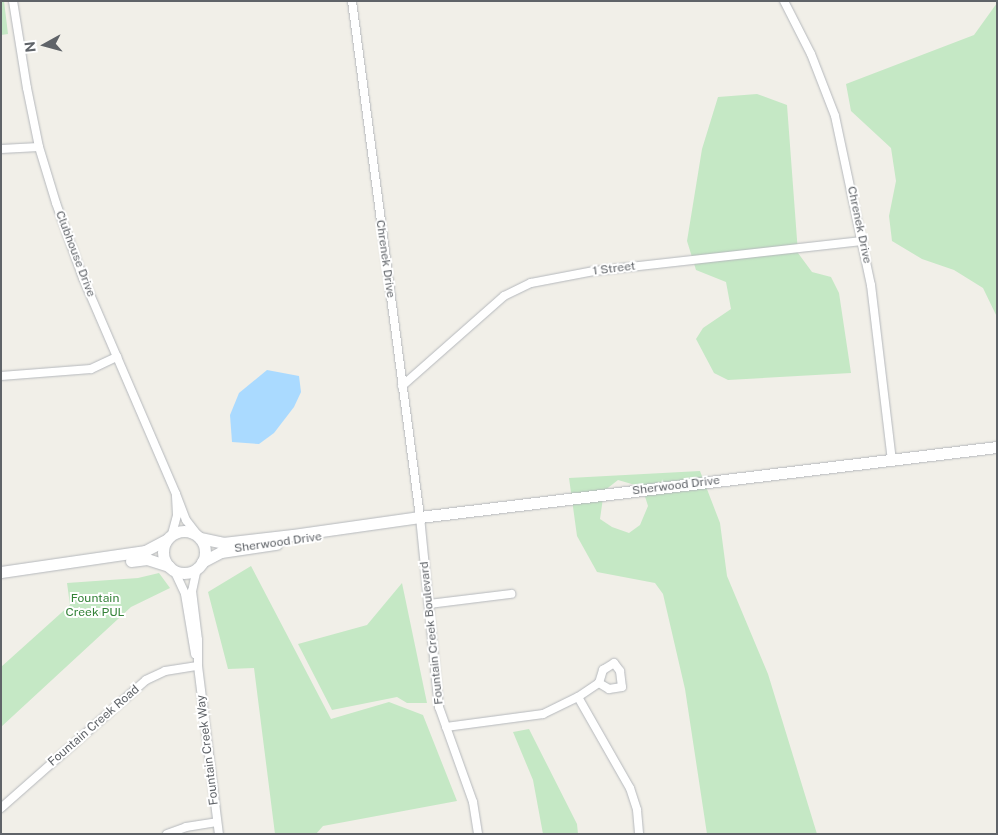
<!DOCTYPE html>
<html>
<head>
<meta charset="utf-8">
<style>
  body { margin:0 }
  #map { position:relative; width:998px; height:835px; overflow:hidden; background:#f1efe8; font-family:"Public Sans",sans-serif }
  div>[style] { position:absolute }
  .green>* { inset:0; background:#c5e8c5 }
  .water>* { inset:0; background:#aadaff }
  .roads { filter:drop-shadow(0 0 1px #b5b8bc) drop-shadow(0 0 1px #b5b8bc) }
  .street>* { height:8px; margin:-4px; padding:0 4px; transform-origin:4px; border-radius:4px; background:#fff }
  .secondary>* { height:11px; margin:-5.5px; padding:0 5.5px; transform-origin:5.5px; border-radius:5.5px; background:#fff }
  .secondary>.ring { margin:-5.5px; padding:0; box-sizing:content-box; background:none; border:11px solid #fff; border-radius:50% }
  span { translate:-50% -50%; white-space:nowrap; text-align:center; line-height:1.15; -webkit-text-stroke:4px #fff; paint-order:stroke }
  .street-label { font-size:12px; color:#5f6368 }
  .park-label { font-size:12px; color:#348238 }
  .frame { position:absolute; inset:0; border:2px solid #5f6368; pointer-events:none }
  .north { position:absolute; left:20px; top:20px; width:50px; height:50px; -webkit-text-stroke:4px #fff; paint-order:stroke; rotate:263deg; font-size:14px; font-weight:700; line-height:20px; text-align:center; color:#5f6368 }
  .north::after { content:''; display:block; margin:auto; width:18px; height:22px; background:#5f6368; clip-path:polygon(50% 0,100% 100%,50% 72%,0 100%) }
</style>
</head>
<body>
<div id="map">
  <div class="green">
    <i style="clip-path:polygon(1px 1px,4px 1px,8px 34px,1px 35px)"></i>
    <i style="clip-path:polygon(997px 3px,997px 317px,983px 288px,954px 270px,922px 259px,892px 241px,889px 216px,896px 181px,891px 148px,851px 111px,846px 84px,974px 35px)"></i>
    <i style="clip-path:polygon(757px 94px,787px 105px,798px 253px,812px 272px,831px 277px,839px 293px,851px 373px,728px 380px,714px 373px,696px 339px,703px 328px,731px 309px,726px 282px,696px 270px,687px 241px,702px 149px,718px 97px)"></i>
    <i style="clip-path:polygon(evenodd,700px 471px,720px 523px,727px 576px,768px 674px,817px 834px,707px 834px,685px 689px,663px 594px,655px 583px,597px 572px,577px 536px,569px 478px,700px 471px,618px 480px,642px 487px,648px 506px,640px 525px,629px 533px,612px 527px,600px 519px,604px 491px,618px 480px)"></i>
    <i style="clip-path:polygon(251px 566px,331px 719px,389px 702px,423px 715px,457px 801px,323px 826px,316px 834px,275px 834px,254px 668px,228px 669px,208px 592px)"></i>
    <i style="clip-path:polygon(159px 573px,170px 588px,131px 607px,1px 727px,1px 667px,70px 605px,67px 583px,138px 578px)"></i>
    <i style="clip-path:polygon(402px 583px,427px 703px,407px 703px,397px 697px,332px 710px,298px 644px,367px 625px)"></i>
    <i style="clip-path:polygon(529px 729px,577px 824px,578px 834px,543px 834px,533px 780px,513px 732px)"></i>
  </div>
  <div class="water">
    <i style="clip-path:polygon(267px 370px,299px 376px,301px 392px,294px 407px,274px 433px,259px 444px,232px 442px,230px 415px,239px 393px)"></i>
  </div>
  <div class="roads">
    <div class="street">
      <i style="left:13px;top:1px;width:88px;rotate:80.9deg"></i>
      <i style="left:27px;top:88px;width:60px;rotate:78.5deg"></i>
      <i style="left:39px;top:147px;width:59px;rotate:73.1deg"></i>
      <i style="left:56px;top:203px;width:80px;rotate:70.2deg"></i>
      <i style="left:83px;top:278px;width:235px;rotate:66.7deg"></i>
      <i style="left:352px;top:1px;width:520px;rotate:82.49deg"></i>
      <i style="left:420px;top:517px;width:191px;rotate:84.3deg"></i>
      <i style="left:439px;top:707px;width:101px;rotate:70.3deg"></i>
      <i style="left:473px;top:802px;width:32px;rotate:81deg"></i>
      <i style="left:784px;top:1px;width:59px;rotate:63deg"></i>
      <i style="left:811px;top:54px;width:66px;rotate:68.8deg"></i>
      <i style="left:835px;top:116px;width:173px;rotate:78deg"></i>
      <i style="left:871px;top:285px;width:176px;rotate:83.2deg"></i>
      <i style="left:1px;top:149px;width:38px;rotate:-3deg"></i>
      <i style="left:1px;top:376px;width:90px;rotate:-4.4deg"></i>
      <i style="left:91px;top:369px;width:29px;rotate:-25deg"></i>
      <i style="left:402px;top:386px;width:136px;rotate:-41.4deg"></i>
      <i style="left:504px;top:296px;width:30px;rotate:-26deg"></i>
      <i style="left:531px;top:283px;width:64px;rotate:-10.8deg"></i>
      <i style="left:594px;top:271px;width:270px;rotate:-6.4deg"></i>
      <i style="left:172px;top:534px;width:20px;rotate:-75deg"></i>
      <i style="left:177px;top:515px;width:21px;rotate:-93deg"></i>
      <i style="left:176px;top:494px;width:28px;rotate:69deg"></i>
      <i style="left:186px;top:520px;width:23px;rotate:52deg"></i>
      <i style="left:197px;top:568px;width:24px;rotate:102deg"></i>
      <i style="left:192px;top:591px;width:49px;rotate:83deg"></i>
      <i style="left:198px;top:640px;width:26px;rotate:90deg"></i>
      <i style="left:198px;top:666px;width:169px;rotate:82.9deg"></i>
      <i style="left:174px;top:570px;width:26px;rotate:65deg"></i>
      <i style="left:185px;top:594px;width:61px;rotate:80.5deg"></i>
      <i style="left:429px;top:604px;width:83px;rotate:-7deg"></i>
      <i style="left:578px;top:697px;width:105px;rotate:60.3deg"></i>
      <i style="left:630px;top:788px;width:23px;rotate:72deg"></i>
      <i style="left:637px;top:810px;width:24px;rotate:85deg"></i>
      <i style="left:446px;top:727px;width:98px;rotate:-7.6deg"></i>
      <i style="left:543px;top:714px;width:39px;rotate:-26deg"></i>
      <i style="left:578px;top:697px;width:25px;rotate:-34deg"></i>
      <i style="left:599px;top:683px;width:14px;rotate:-73deg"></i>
      <i style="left:603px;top:670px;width:13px;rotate:-32deg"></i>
      <i style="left:614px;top:663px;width:10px;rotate:53deg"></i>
      <i style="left:620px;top:671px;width:16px;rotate:83deg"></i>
      <i style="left:622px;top:687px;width:13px;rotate:171deg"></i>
      <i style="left:609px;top:689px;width:12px;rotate:-149deg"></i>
      <i style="left:1px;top:808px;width:193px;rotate:-41.4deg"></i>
      <i style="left:146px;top:680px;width:21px;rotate:-25deg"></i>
      <i style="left:165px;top:671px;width:33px;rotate:-9deg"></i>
      <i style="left:167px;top:834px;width:20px;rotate:-20deg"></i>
      <i style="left:186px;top:827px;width:31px;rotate:-9deg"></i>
    </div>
    <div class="secondary">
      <i class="ring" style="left:163px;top:531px;width:31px;height:31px"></i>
      <i style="left:200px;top:538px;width:24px;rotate:12deg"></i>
      <i style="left:223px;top:543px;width:70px;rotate:-6.5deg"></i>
      <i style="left:293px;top:535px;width:128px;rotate:-8.1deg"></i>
      <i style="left:420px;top:517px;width:581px;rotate:-6.92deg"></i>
      <i style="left:131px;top:561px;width:16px;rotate:-7deg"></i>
      <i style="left:147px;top:559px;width:23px;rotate:18deg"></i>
      <i style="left:202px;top:562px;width:21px;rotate:-28deg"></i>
      <i style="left:221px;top:552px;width:56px;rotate:-8.3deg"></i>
      <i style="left:1px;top:572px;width:146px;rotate:-8.3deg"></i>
      <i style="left:145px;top:551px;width:24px;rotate:-28deg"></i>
    </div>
  </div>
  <div class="street-label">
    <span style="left:859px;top:225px;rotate:78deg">Chrenek Drive</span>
    <span style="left:75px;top:254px;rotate:69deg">Clubhouse Drive</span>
    <span style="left:385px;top:259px;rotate:82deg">Chrenek Drive</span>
    <span style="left:614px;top:269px;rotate:-7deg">1 Street</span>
    <span style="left:676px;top:486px;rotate:-7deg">Sherwood Drive</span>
    <span style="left:278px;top:543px;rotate:-8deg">Sherwood Drive</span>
    <span style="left:432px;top:633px;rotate:-96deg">Fountain Creek Boulevard</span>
    <span style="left:94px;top:726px;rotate:-41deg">Fountain Creek Road</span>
    <span style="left:208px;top:750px;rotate:-97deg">Fountain Creek Way</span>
  </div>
  <div class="park-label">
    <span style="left:95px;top:606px">Fountain<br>Creek PUL</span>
  </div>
  <div class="frame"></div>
  <div class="north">N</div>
</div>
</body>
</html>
